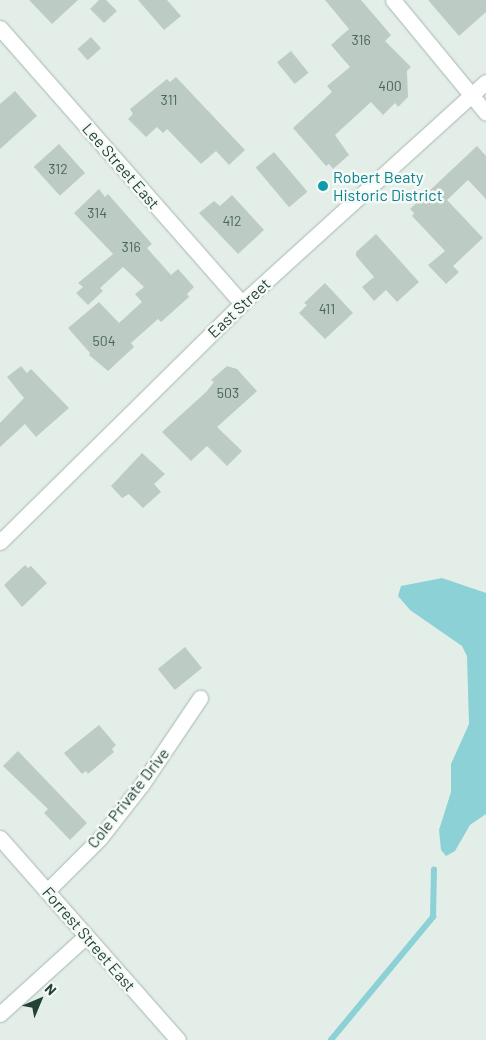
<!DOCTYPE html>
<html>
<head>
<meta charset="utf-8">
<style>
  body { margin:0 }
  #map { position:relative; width:486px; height:1040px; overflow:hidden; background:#e4eee9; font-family:Barlow,sans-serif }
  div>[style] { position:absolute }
  .water>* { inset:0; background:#8bd1d5 }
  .stream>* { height:5.5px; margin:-2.75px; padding:0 2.75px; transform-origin:2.75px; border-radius:2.75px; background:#8bd1d5 }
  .building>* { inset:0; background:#bcccc4; transform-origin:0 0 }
  .roads { filter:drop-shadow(0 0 1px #a6b7b0) drop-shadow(0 0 1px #a6b7b0) }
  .minor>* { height:15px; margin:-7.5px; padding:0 7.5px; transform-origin:7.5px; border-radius:7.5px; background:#fff }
  .secondary>* { height:15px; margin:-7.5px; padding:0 7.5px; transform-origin:7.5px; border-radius:7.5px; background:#fff }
  .dots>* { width:14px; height:14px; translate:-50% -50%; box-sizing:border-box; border:2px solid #f5faf7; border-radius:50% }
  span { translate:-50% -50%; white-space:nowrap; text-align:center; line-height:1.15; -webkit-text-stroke:5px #f5faf7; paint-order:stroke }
  .number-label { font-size:14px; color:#49645a }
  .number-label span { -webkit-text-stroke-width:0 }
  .street-label { font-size:16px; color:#234136 }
  .culture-label { font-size:16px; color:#0d838f }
  .left { translate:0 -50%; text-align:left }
  .north { position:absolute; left:15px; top:975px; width:50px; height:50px; -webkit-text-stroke:4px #f5faf7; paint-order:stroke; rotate:45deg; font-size:14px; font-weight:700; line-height:20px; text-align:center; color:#234136 }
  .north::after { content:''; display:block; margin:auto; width:18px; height:22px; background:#234136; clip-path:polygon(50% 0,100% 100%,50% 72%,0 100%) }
</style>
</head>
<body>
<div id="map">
  <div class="water">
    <i style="clip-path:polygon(442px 578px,486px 593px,486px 814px,470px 825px,455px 851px,446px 856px,441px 850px,439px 830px,451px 792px,451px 764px,469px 724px,467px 656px,462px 646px,410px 610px,398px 596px,401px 586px)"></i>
  </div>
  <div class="stream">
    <i style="left:331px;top:1040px;width:160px;rotate:-50.3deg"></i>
    <i style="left:433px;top:917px;width:47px;rotate:-88.8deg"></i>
  </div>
  <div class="building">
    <i style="clip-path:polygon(29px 0,78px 0,52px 24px)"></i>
    <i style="clip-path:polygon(99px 0,106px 0,117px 11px,104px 23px,90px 9px)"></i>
    <i style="clip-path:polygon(138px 0,167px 0,181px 16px,164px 30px)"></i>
    <i style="clip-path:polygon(325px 0,361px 0,391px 35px,385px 41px,411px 67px,407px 71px,408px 97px,398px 107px,395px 103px,383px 115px,371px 102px,335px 135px,349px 155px,333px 169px,329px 164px,326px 166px,293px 128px,332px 92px,327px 86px,350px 67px,331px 45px,349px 29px)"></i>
    <i style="clip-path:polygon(428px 0,486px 0,486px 12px,459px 36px)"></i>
    <i style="left:91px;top:37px;width:15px;height:18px;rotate:48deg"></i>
    <i style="left:291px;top:51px;width:28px;height:18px;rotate:51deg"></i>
    <i style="clip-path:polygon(176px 77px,245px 150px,229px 165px,216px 151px,201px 164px,167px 129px,163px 133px,157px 127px,146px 137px,128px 119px,133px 114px,130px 109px,167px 79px,170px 82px)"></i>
    <i style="clip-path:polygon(15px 91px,37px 116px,0 149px,0 104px)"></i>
    <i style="left:59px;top:144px;width:39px;height:34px;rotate:48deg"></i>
    <i style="clip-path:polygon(477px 146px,486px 156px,486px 199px,468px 180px,447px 200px,483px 238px,453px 266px,459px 272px,446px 284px,428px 265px,445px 251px,412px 216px,414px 213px,410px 209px)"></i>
    <i style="left:274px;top:152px;width:52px;height:24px;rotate:50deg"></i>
    <i style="clip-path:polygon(99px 189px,105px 197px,108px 194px,152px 244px,147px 248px,171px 275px,178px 269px,194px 287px,187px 294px,189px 297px,161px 322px,158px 319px,131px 343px,134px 347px,108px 371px,89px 355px,90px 353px,68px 328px,99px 302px,119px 323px,142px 302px,135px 294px,144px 287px,123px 267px,100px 288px,103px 291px,88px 305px,76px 293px,83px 287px,78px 283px,113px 254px,74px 213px)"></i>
    <i style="clip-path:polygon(232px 195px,264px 230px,238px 254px,199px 213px,214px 201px,220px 206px)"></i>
    <i style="clip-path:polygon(376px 234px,419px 282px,397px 302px,386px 290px,374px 301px,362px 287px,374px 277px,356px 256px,356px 252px)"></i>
    <i style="clip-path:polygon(325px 283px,353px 313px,325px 339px,299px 313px,307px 305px,304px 303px)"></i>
    <i style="clip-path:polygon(21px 366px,27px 373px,31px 369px,69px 408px,36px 437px,25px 424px,0 447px,0 423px,24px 398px,7px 377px)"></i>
    <i style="clip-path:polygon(227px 366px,237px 369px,257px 391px,217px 427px,242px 451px,227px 466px,207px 446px,191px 461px,162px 432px,206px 392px,214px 382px,211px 380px)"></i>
    <i style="clip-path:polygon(142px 453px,165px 474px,154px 484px,161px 492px,143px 508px,129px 494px,122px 498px,111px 486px)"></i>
    <i style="clip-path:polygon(25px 565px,28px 568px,31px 566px,47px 583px,22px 607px,4px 585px)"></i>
    <i style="left:185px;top:647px;width:27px;height:35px;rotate:51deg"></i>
    <i style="clip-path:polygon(99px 725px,116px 745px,112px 749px,114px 752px,88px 774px,86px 771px,82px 774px,64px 753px)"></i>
    <i style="clip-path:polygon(18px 751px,87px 823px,70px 840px,44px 813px,48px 809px,3px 766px)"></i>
  </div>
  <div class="roads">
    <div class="minor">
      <i style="left:393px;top:0;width:146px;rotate:50.5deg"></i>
      <i style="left:0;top:28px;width:366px;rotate:48.7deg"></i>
      <i style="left:0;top:542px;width:340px;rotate:-44.6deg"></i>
      <i style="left:242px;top:303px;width:329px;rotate:-42.2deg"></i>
      <i style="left:47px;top:891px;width:75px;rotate:-45deg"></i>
      <i style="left:100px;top:838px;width:68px;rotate:-52.1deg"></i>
      <i style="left:142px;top:784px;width:104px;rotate:-56deg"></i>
      <i style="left:0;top:1014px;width:116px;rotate:-42.2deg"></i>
    </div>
    <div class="secondary">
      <i style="left:0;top:838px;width:269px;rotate:48.6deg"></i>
    </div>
  </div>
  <div class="dots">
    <i style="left:323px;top:186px;background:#0f9aa8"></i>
  </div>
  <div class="number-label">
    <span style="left:361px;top:40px">316</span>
    <span style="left:390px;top:86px">400</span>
    <span style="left:169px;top:100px">311</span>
    <span style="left:58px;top:169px">312</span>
    <span style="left:97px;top:213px">314</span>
    <span style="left:232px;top:221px">412</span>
    <span style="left:131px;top:247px">316</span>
    <span style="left:327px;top:309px">411</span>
    <span style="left:104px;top:341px">504</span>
    <span style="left:228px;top:393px">503</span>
  </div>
  <div class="street-label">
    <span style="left:121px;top:166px;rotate:49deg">Lee Street East</span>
    <span style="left:239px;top:308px;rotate:-43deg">East Street</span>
    <span style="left:128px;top:798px;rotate:-52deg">Cole Private Drive</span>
    <span style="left:89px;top:939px;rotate:49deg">Forrest Street East</span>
  </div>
  <div class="culture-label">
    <span class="left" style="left:333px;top:186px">Robert Beaty<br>Historic District</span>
  </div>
  <div class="north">N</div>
</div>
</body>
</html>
